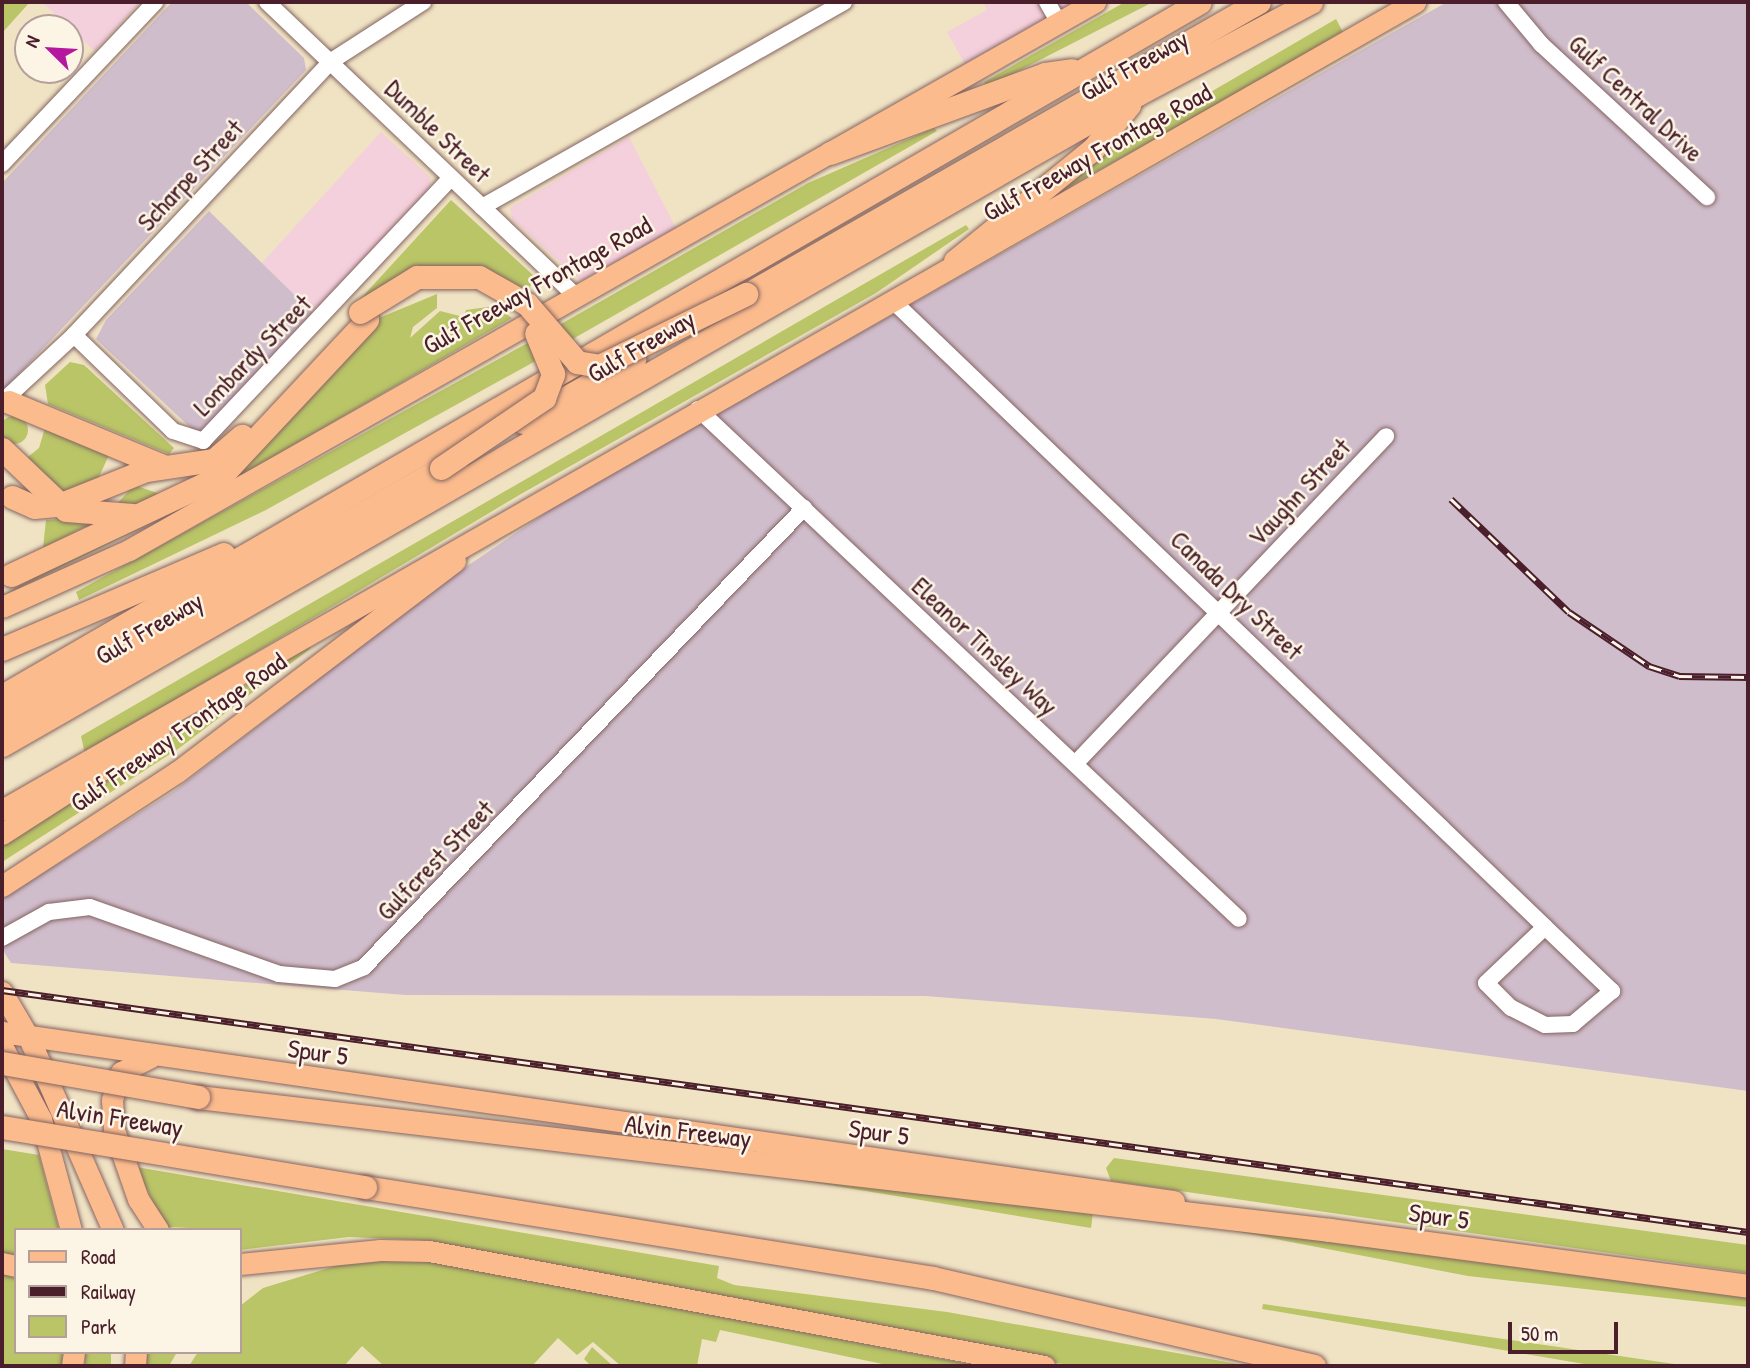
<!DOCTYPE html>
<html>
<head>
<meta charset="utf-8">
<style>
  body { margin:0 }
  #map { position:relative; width:1750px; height:1368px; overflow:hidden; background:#f0e3c4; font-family:"Patrick Hand",sans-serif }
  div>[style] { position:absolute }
  .built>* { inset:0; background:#f4cfdc }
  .industrial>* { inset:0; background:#d0bdcc }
  .green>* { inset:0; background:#b9c567; transform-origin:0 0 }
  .round { border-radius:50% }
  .roads { filter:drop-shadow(0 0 2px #846461) drop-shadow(0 0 2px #846461) }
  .minor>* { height:16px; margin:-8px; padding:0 8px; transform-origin:8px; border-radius:8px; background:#fff }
  .major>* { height:21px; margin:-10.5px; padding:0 10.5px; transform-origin:10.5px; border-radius:10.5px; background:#fbbb8d }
  .highway>* { height:23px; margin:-11.5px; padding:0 11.5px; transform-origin:11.5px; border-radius:11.5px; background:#fbbb8d }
  .rail>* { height:7px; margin-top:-3.5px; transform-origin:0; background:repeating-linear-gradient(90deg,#fcf5e5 0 13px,#4a1f2b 0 26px); box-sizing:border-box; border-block:2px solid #4a1f2b }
  .bridges { filter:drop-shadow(0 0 2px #846461) drop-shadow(0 0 2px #846461) }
  .highway-bridge>* { height:23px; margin:-11.5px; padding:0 11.5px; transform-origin:11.5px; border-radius:11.5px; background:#fbbb8d }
  span { translate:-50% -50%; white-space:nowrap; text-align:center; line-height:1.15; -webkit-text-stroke:5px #fcf5e5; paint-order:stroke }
  .street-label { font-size:26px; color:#4a1f2b }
  .frame { position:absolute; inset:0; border:4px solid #4a1f2b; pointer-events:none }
  .legend { position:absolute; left:14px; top:1228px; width:228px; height:126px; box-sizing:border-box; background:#fcf5e5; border:2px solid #b59f9b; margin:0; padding:9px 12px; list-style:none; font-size:21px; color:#4a1f2b }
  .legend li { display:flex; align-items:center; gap:14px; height:35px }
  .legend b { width:35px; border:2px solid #b59f9b }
  .north { position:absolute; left:14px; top:14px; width:70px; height:70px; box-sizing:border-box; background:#fcf5e5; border:2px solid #b59f9b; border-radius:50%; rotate:294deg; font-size:19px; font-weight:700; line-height:28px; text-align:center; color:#4a1f2b }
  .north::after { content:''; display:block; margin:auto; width:24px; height:32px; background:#b5179e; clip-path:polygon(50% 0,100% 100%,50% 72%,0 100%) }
  .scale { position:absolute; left:1508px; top:1322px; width:110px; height:32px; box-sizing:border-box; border:4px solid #4a1f2b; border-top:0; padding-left:9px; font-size:21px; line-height:24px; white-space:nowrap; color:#4a1f2b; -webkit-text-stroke:5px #fcf5e5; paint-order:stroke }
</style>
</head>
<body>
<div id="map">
  <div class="built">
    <i style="clip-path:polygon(42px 2px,140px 2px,95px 51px)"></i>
    <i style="clip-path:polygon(983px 2px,1075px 2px,965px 64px,947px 32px,987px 10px)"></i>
    <i style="clip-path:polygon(381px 132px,430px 177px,431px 189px,314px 314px,262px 263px)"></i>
    <i style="clip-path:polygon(629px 137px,677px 230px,581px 281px,512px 219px,510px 208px)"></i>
  </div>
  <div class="industrial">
    <i style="clip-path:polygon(172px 2px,246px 2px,304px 58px,306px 70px,2px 392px,2px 183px)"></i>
    <i style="clip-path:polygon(1447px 2px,1748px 2px,1748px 1091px,1216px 1019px,925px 996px,405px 995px,11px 963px,2px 949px,2px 899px,174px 791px,448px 579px,569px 497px)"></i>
    <i style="clip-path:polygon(209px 211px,314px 314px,205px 430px,194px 431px,96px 339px,106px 320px)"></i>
  </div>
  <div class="green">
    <i style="clip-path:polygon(2px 2px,30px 2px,2px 33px)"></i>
    <i style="clip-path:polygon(1125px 2px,1153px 2px,987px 87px,984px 82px)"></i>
    <i style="clip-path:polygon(1336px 19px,1344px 34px,1031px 208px,1082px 167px)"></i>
    <i style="clip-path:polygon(934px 128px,937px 131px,564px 344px,554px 328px,808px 183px)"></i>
    <i style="clip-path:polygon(451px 200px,534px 276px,527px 296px,407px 273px,353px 307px)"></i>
    <i style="clip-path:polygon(966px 225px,969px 229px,876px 293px,521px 494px,85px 754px,81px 736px)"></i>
    <i style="clip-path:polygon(437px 294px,437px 308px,413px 327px,410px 338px,440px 311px,464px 317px,466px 310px,495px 306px,512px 318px,210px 494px,2px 596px,257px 451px,379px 318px)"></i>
    <i style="clip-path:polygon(533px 340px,541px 358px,264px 511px,79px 600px,76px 592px)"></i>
    <i style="clip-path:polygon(70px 362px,84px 365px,174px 448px,169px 454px,48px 404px,45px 385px)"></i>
    <i class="round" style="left:0;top:416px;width:28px;height:28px"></i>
    <i style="clip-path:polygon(45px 428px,109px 455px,98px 479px,65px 493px,23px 461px,39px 448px)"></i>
    <i style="clip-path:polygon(134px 485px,160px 494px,148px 505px,116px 505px)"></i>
    <i style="clip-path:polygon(46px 520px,63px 519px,89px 525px,43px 548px)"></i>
    <i style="clip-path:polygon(307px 642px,311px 648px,178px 749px,2px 862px,2px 840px,180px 733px)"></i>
    <i style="clip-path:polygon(581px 1133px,1748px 1291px,1748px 1307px,1468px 1276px,1094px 1204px,1091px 1228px,579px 1144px)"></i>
    <i style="clip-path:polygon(2px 1149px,39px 1155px,59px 1230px,16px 1230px,16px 1256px,2px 1254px)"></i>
    <i style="clip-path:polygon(1114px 1158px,1748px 1245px,1748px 1273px,1111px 1181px,1106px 1168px)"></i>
    <i style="clip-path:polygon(136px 1167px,719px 1266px,717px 1278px,734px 1285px,947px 1312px,1249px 1366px,1073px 1366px,419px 1240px,349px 1237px,240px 1250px,240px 1230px,165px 1227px)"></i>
    <i style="clip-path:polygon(355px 1260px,433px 1261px,979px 1366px,892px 1366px,720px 1330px,716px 1342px,702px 1339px,697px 1366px,621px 1366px,593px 1342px,577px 1355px,558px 1338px,532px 1366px,384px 1366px,362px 1346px,344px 1366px,189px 1366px,198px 1352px,240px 1352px,240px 1306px,263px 1288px)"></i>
    <i style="clip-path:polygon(2px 1270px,16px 1273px,16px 1352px,63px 1352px,62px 1366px,2px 1366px)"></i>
    <i style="clip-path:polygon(1263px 1304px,1688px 1366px,1596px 1366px,1262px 1309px)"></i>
    <i style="clip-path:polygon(592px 1347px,613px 1366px,591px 1366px,584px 1359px)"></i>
    <i style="left:85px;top:1352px;width:26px;height:14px"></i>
    <i style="clip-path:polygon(135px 1352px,177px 1352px,169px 1366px,134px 1366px)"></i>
  </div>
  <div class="roads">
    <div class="minor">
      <i style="left:267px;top:2px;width:425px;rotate:43.6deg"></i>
      <i style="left:1047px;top:2px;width:22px;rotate:60deg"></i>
      <i style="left:1506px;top:2px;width:55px;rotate:50.2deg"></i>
      <i style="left:1541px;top:44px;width:226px;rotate:42.7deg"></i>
      <i style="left:2px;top:164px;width:223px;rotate:-46.6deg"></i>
      <i style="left:482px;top:207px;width:416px;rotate:-29.5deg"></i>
      <i style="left:893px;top:301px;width:904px;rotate:43.83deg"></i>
      <i style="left:74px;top:335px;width:138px;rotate:44.1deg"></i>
      <i style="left:173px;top:431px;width:32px;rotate:18deg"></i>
      <i style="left:203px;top:441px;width:361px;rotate:-46.7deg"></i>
      <i style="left:2px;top:402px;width:98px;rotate:-42.9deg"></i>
      <i style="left:74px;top:335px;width:374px;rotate:-46.8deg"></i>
      <i style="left:330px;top:62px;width:111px;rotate:-32.8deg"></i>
      <i style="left:698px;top:409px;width:743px;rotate:43.31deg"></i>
      <i style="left:1075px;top:764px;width:452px;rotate:-46.5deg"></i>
      <i style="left:1545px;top:927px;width:93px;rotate:43.7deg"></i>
      <i style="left:1612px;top:991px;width:51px;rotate:139.8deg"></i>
      <i style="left:1573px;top:1024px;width:28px;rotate:178deg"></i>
      <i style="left:1545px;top:1025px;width:38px;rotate:-153deg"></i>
      <i style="left:1511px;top:1008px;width:35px;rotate:-135deg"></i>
      <i style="left:1486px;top:983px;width:81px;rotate:-43.5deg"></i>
      <i style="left:2px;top:938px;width:54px;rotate:-29deg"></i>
      <i style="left:49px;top:912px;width:41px;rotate:-7deg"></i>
      <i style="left:90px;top:907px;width:201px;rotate:19.5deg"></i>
      <i style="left:279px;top:974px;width:56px;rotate:5.1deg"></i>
      <i style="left:335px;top:979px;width:31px;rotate:-22deg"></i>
      <i style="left:364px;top:967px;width:636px;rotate:-46.21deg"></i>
    </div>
    <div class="major">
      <i style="left:2px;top:607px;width:139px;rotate:-24.2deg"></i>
      <i style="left:129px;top:550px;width:1111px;rotate:-29.57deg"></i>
      <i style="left:2px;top:810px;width:1628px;rotate:-29.76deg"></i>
      <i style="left:2px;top:834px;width:187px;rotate:-32.8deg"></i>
      <i style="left:2px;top:886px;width:209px;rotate:-33.1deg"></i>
      <i style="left:177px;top:772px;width:349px;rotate:-37.2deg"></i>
      <i style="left:2px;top:992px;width:53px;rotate:59.6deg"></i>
      <i style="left:29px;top:1038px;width:210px;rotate:66.4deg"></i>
      <i style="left:2px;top:1032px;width:1184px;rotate:8.21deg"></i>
      <i style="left:2px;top:1046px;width:83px;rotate:61.9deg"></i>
      <i style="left:41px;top:1119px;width:115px;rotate:74.9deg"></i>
      <i style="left:151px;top:1057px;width:34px;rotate:153deg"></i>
      <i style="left:121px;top:1072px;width:29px;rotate:108deg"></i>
      <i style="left:112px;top:1100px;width:30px;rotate:86deg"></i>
      <i style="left:114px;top:1130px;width:73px;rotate:70.8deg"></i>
      <i style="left:138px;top:1199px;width:37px;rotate:57deg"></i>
      <i style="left:2px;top:1263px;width:14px;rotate:12deg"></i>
      <i style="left:240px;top:1264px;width:141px;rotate:-5.7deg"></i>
      <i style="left:380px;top:1250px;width:49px;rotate:1.2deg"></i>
      <i style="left:429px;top:1251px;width:626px;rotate:10.59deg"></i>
      <i style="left:72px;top:1366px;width:14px;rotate:-82deg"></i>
      <i style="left:135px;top:1366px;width:14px;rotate:-86deg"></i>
    </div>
    <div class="highway">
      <i style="left:830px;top:153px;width:229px;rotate:-20.2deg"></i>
      <i style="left:1045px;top:74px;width:27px;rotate:-8deg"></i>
      <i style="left:955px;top:261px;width:178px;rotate:-39.1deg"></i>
      <i style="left:1093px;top:149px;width:57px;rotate:-50.7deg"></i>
      <i style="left:730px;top:304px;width:609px;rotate:-29.72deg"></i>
      <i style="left:9px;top:402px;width:169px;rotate:22.6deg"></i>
      <i style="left:523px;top:422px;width:128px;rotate:-29.6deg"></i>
      <i style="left:2px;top:449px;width:88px;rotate:43.6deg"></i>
      <i style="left:66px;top:510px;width:67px;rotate:4.3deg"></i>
      <i style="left:12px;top:497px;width:24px;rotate:24deg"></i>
      <i style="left:34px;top:507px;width:25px;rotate:-5deg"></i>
      <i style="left:59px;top:505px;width:94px;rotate:-21.9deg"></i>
      <i style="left:146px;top:470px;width:69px;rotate:-8.4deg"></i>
      <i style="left:214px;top:460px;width:37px;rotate:-41deg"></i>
      <i style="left:11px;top:575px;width:232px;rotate:-25.2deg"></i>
      <i style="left:221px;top:476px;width:214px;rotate:-46.9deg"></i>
      <i style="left:2px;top:649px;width:241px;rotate:-23.2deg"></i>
      <i style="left:2px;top:696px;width:1384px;rotate:-30.08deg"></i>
      <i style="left:2px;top:720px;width:525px;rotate:-29.84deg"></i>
      <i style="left:2px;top:745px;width:1309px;rotate:-29.82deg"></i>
      <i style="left:1138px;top:94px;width:196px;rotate:-28deg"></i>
      <i style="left:198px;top:1097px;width:1140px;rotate:6.7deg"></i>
      <i style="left:1330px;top:1230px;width:422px;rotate:7.6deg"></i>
      <i style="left:365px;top:1187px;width:575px;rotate:9.1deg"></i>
      <i style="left:933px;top:1278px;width:391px;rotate:13deg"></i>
    </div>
  </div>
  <div class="rail">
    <i style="left:1451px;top:499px;width:163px;rotate:43.8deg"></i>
    <i style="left:1569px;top:612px;width:97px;rotate:34deg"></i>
    <i style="left:1649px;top:666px;width:32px;rotate:18deg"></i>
    <i style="left:1679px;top:676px;width:69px;rotate:0.8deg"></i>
    <i style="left:2px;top:990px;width:1763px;rotate:7.89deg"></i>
  </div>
  <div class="bridges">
    <div class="highway-bridge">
      <i style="left:360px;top:312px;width:67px;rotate:-31.6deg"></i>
      <i style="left:417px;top:277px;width:62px"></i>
      <i style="left:479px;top:277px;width:55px;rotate:29.4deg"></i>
      <i style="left:527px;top:304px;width:77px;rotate:49.2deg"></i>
      <i style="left:577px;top:362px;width:22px;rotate:10deg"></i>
      <i style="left:599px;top:366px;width:164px;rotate:-26.1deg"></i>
      <i style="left:441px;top:468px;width:125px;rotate:-34.2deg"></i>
      <i style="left:544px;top:398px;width:26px;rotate:-69deg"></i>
      <i style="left:553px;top:374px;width:44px;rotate:-112.5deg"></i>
      <i style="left:2px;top:1063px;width:199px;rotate:9.8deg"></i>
      <i style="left:2px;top:1127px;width:368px;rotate:9.4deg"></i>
    </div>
  </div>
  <div class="street-label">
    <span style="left:1134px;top:65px;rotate:-29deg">Gulf Freeway</span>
    <span style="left:1636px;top:98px;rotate:43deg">Gulf Central Drive</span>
    <span style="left:438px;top:131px;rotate:44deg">Dumble Street</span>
    <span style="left:1097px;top:152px;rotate:-29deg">Gulf Freeway Frontage Road</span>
    <span style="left:190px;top:175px;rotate:-47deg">Scharpe Street</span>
    <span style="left:537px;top:285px;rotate:-29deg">Gulf Freeway Frontage Road</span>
    <span style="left:641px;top:346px;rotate:-30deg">Gulf Freeway</span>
    <span style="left:252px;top:355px;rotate:-46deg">Lombardy Street</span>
    <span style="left:1299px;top:492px;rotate:-47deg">Vaughn Street</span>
    <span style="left:1237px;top:595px;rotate:44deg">Canada Dry Street</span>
    <span style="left:149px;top:628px;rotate:-30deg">Gulf Freeway</span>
    <span style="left:985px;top:646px;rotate:43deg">Eleanor Tinsley Way</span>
    <span style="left:178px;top:732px;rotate:-35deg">Gulf Freeway Frontage Road</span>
    <span style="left:435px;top:860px;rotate:-46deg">Gulfcrest Street</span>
    <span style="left:318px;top:1052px;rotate:8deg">Spur 5</span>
    <span style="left:120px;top:1118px;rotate:9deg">Alvin Freeway</span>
    <span style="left:688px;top:1131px;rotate:7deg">Alvin Freeway</span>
    <span style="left:879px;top:1132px;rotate:8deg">Spur 5</span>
    <span style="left:1439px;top:1216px;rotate:8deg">Spur 5</span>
  </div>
  <div class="frame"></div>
  <ul class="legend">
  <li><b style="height:9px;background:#fbbb8d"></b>Road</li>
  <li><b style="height:9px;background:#4a1f2b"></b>Railway</li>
  <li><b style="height:19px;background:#b9c567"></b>Park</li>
  </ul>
  <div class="north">N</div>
  <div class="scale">50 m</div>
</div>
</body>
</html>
